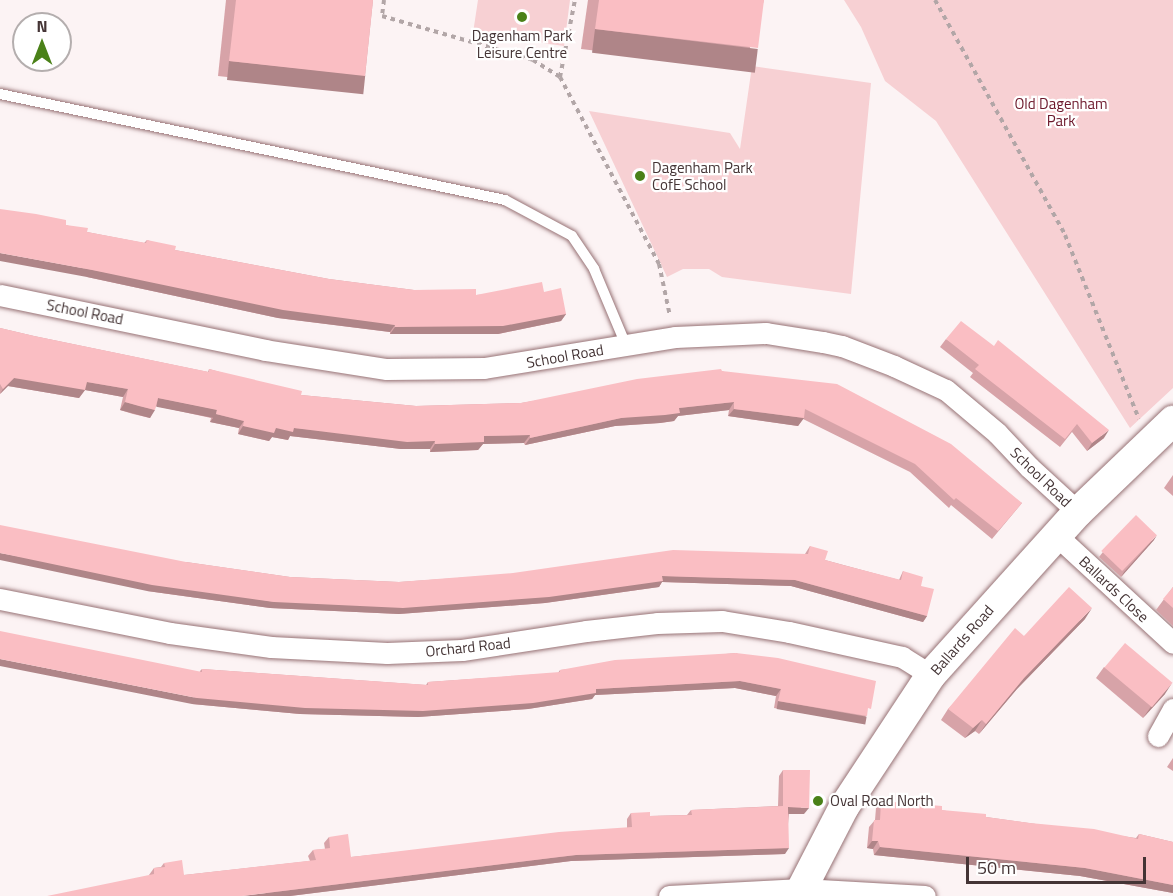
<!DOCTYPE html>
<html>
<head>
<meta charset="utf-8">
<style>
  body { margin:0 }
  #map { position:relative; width:1173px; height:896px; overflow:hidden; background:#fcf3f4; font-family:"Titillium Web",sans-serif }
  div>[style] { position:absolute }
  .green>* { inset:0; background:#f7d0d3 }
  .path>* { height:4px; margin-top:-2px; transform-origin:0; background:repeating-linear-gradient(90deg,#b2a6a7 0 4.5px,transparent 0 9px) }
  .roads { filter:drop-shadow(0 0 2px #977275) drop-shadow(0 0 2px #977275) }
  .service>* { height:10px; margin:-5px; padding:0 5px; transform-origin:5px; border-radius:5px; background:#fff }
  .minor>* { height:21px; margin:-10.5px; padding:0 10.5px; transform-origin:10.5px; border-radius:10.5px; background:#fff }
  .secondary>* { height:30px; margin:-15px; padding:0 15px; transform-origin:15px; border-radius:15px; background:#fff }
  .wall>* { inset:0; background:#d7a3a8 }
  .shaded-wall>* { inset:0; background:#af8588; transform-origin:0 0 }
  .building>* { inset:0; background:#fabec3; transform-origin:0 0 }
  .dots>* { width:16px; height:16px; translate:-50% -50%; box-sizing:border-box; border:3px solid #fff; border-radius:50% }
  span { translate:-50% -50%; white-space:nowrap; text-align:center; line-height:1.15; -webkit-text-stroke:4.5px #fff; paint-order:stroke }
  .poi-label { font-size:15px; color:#443435 }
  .left { translate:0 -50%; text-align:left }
  .park-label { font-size:15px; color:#6c182b }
  .street-label { font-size:15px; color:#443435 }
  .north { position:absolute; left:12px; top:12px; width:60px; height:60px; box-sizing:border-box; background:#fff; border:2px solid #b4aeae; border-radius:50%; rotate:0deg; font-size:16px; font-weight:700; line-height:24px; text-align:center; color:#443435 }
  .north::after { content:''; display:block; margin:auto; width:21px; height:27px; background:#4a8118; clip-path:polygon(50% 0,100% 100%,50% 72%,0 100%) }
  .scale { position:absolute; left:966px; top:857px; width:180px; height:27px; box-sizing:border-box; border:3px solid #443435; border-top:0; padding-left:8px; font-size:18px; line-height:21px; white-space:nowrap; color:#443435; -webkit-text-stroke:4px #fff; paint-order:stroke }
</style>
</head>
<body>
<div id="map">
  <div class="green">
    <i style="clip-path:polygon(478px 0,570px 0,564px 46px,473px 33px)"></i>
    <i style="clip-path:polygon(844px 0,1173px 0,1173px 388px,1130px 428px,936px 121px,885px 81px,861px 27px)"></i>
    <i style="clip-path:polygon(752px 66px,871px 83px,851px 294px,722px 277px,709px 269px,683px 269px,667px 277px,589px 111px,730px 133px,740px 149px)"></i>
  </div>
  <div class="path">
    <i style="left:384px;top:0;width:16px;rotate:97deg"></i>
    <i style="left:382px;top:16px;width:157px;rotate:16.2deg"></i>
    <i style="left:533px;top:60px;width:32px;rotate:32deg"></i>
    <i style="left:560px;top:77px;width:212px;rotate:62.1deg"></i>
    <i style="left:659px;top:264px;width:53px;rotate:78.1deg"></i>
    <i style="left:935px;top:0;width:269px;rotate:61deg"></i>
    <i style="left:1065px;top:235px;width:198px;rotate:68.1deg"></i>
    <i style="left:560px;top:77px;width:78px;rotate:-79deg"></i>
  </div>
  <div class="roads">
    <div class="service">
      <i style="left:0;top:94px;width:516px;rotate:11.85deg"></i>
      <i style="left:505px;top:200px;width:76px;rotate:28.2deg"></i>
      <i style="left:572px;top:236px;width:40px;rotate:56deg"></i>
      <i style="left:594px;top:269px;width:82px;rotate:67.2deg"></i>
    </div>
    <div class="minor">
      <i style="left:0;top:295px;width:271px;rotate:11.7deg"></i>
      <i style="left:265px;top:350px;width:123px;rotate:8.9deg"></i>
      <i style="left:387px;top:369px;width:97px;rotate:-0.6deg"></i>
      <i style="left:484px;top:368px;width:193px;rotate:-9.2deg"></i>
      <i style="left:675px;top:337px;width:91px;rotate:-2.5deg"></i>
      <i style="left:766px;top:333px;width:58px;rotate:9deg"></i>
      <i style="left:823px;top:342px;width:19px;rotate:12deg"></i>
      <i style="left:842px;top:346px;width:56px;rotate:21deg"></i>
      <i style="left:894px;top:366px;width:57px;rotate:24.8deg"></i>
      <i style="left:946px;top:390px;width:67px;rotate:40.1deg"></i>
      <i style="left:997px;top:433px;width:47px;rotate:46.7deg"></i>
      <i style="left:1029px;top:467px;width:67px;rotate:42.6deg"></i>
      <i style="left:1056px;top:535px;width:159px;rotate:42.7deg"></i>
      <i style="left:0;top:599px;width:173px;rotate:11.3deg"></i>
      <i style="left:170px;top:633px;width:102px;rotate:7.9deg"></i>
      <i style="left:271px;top:647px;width:116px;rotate:3deg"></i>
      <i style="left:387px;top:653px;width:75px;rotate:-2.3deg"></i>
      <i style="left:462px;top:650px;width:125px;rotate:-8.7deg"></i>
      <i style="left:586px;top:631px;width:71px;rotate:-6.4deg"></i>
      <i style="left:657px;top:623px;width:65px;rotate:-1.8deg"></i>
      <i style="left:722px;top:621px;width:68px;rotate:9.3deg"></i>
      <i style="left:789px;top:632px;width:116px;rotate:12.5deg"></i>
      <i style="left:902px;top:657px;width:34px;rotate:32deg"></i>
      <i style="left:1158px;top:736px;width:31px;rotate:-61deg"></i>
      <i style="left:669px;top:896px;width:133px;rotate:-3deg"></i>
      <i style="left:802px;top:889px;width:123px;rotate:3.3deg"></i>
    </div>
    <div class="secondary">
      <i style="left:798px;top:896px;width:100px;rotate:-62.7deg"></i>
      <i style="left:844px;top:807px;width:158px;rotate:-56.6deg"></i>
      <i style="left:931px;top:675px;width:219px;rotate:-48deg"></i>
      <i style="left:1078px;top:512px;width:132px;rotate:-43.8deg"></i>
    </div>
  </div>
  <div class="wall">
    <i style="clip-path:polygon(226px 0,373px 0,365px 76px,354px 91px,218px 76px)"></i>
    <i style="clip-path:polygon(588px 0,764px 0,744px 68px,581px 49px)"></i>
    <i style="clip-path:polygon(66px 225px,87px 232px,144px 243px,147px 240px,175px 250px,329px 279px,414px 290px,476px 295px,544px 292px,566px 314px,561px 321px,498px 334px,390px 334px,390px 332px,278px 318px,87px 277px)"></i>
    <i style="clip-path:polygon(0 328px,34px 336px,208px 372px,209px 369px,301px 395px,416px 406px,521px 403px,722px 371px,1022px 503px,992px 539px,951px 505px,949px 508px,910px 472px,803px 419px,798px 426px,728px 416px,729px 410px,678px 416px,674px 421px,660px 423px,615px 426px,525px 445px,524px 443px,483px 444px,478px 450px,430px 452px,430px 449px,401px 449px,290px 436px,288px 440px,272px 437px,269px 441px,238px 434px,239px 428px,210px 422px,211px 418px,156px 406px,150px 418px,133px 414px,120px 410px,123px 397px,85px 390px,79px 398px,8px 386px,0 394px)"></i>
    <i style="clip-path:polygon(946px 339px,1104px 438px,1087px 451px,1072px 432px,1060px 447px,970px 377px,973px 373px,940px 347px)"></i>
    <i style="clip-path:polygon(1173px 475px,1173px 496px,1164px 488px)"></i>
    <i style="clip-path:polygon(1154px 540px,1121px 577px,1099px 557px,1103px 552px)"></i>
    <i style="clip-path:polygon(810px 546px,825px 560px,899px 580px,903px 571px,921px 586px,927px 616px,923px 622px,791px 586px,662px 582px,659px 587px,545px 603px,399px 614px,270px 608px,147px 591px,186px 562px,290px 577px,399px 582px,805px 554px)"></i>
    <i style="clip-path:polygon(1173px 587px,1173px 626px,1156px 610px)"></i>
    <i style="clip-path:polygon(1085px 619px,1017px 689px,979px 734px,975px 731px,965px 738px,941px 720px,948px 709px,1024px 636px)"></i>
    <i style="clip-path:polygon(736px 653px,867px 714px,862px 723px,774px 708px,776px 696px,735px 688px,595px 695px,592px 699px,528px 709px,418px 717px,300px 714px,192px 704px,200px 671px,202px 669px,426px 685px,428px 682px,558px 673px,560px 670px)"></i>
    <i style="clip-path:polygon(1104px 667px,1165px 694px,1143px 718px,1096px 678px)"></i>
    <i style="clip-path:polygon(1173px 758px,1173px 771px,1167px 767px)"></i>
    <i style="clip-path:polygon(783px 770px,804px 814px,789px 814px,785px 854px,571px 861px,290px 896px,149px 875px,154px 868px,161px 867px,164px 863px,184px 875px,310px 861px,308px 856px,313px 850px,325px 849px,324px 843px,329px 837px,351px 857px,627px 828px,627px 819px,631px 813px,650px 816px,687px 815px,691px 810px,778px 806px,779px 776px)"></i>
    <i style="clip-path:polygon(881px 801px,986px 817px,1136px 838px,1139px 834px,1173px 842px,1173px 893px,1080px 876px,874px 855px,873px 849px,867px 848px,869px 827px,875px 820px,876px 808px)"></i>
  </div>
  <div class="shaded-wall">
    <i style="left:595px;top:29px;width:164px;height:24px;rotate:7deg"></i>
    <i style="left:229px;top:61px;width:137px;height:19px;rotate:6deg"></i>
    <i style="clip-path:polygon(0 253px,395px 325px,390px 332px,278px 318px,87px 277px,0 261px)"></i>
    <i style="clip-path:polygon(566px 314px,561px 321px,498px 334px,390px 334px,395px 327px)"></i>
    <i style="clip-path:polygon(14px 378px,87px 382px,128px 389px,123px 397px,85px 390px,79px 398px,8px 386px,0 394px,3px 389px)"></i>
    <i style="left:158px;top:398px;width:60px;height:9px;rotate:11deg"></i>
    <i style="clip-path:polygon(125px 402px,155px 410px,150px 418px,120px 410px)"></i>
    <i style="clip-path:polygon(734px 402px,729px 410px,678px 416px,674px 421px,660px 423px,615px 426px,525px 445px,530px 438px,621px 418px,679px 408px)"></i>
    <i style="clip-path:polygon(734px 409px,804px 418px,798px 426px,728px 416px)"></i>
    <i style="clip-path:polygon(216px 414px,244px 421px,239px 428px,210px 422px)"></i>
    <i style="clip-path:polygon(243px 426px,276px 428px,294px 428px,435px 441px,430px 449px,401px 449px,290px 436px,288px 440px,272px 437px,269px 441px,238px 434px)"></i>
    <i style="clip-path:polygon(1109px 430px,1104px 438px,1087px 451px,1092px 443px)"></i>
    <i style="clip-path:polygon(530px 435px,524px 443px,483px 444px,478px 450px,430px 452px,435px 444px,484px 436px)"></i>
    <i style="clip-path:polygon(1157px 535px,1154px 540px,1121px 577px,1124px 572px)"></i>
    <i style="clip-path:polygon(0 553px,274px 602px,662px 576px,795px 580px,927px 616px,923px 622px,791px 586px,662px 582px,659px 587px,545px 603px,399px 614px,270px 608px,147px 591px,0 560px)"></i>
    <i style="clip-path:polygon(1092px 608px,1085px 619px,1017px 689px,979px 734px,986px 724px,1024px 678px)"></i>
    <i style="clip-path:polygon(0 659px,197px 698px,596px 689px,740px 681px,781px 689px,776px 696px,735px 688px,595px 695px,592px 699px,528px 709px,418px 717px,300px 714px,192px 704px,0 666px)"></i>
    <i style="clip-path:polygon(1172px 683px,1165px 694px,1143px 718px,1150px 708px)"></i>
    <i style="left:778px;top:701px;width:90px;height:8px;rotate:10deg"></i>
    <i style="clip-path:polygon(982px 720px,975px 731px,965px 738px,973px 728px)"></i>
    <i style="clip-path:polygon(788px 807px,809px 808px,804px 814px,784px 814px)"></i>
    <i style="clip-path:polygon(872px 841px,878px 841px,873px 849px,867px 848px)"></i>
    <i style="clip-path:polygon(880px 847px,1085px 868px,1173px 885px,1173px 893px,1080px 876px,874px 855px)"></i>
    <i style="clip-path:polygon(789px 848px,785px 854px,571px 861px,290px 896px,242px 896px,576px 855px)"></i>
  </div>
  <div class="building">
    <i style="clip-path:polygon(236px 0,373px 0,365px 76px,229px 61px)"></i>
    <i style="clip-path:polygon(599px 0,764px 0,758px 48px,595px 29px)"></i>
    <i style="clip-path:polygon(0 209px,36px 214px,66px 220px,66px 225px,88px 228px,87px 232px,146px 243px,147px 240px,176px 246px,175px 250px,329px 279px,414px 290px,476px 289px,476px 295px,542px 282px,544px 292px,561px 288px,566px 314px,503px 326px,395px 327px,395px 325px,283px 310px,92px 270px,0 253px)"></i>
    <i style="clip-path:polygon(961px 321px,994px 346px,998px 340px,1109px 430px,1092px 443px,1077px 424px,1065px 439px,975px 369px,979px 365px,946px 339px)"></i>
    <i style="clip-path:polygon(0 328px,34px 336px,209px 372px,209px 369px,302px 391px,301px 395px,416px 406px,521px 403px,637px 379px,721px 369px,722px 371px,837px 384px,951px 444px,1022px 503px,998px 531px,956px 498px,954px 500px,915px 464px,805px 409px,804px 418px,734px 409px,734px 402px,679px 408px,680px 413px,665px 415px,621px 418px,530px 438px,530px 435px,484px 436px,484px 442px,435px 444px,435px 441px,407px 442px,294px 428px,293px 432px,276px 428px,274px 433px,243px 426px,244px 421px,216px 414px,217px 410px,158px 398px,155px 410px,139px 406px,125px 402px,128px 389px,87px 382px,85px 390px,14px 378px,3px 389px,0 384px)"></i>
    <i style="left:1136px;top:515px;width:29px;height:50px;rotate:44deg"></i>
    <i style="clip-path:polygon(0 525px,186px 562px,290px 577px,399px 582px,513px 573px,673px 550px,808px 554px,810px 546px,828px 551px,825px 560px,843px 565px,901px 580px,903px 571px,923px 577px,921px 586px,934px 589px,927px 616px,795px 580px,691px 577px,662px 576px,663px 581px,549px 597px,403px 608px,274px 602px,152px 585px,0 553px)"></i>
    <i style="clip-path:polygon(1069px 587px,1092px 608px,1024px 678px,986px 724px,982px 720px,973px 728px,948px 709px,1015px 628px,1024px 636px)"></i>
    <i style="clip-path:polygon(1173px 587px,1173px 608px,1163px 599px)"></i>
    <i style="clip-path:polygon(0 631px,202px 672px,202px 669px,428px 685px,428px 682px,560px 672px,560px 670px,615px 660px,736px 653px,778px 658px,876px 681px,871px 709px,868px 708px,867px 716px,778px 701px,781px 689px,740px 681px,596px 689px,596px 693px,533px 703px,423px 711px,305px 708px,197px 698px,0 659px)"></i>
    <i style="left:1125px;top:643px;width:62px;height:32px;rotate:40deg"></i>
    <i style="clip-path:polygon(783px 770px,810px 770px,809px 808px,788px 807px,789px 848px,576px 855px,242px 896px,47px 896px,154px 874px,154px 868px,165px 867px,164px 863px,182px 860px,184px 875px,316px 860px,313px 850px,330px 848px,329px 837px,348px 834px,351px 857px,559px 832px,632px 827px,631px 813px,650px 812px,650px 816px,692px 815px,691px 810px,783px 806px)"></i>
    <i style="clip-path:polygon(881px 801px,942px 806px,942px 810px,986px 814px,986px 817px,1030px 823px,1094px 829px,1138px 839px,1139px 834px,1173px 842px,1173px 885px,1085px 868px,880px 847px,878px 841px,872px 841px,874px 820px,880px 820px)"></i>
  </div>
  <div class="dots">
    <i style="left:522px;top:17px;background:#4a8118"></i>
    <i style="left:640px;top:176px;background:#4a8118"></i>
    <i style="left:818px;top:801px;background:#4a8118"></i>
  </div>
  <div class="poi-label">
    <span style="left:522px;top:44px">Dagenham Park<br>Leisure Centre</span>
    <span class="left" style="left:652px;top:176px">Dagenham Park<br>CofE School</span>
    <span class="left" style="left:830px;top:801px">Oval Road North</span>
  </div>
  <div class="park-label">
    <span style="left:1061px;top:112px">Old Dagenham<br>Park</span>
  </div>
  <div class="street-label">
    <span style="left:85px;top:312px;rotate:11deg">School Road</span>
    <span style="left:565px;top:356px;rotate:-10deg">School Road</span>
    <span style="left:1041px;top:477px;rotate:44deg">School Road</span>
    <span style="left:1114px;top:589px;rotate:43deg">Ballards Close</span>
    <span style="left:962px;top:640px;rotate:-49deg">Ballards Road</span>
    <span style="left:468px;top:647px;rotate:-6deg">Orchard Road</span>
  </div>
  <div class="north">N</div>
  <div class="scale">50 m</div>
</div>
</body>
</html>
